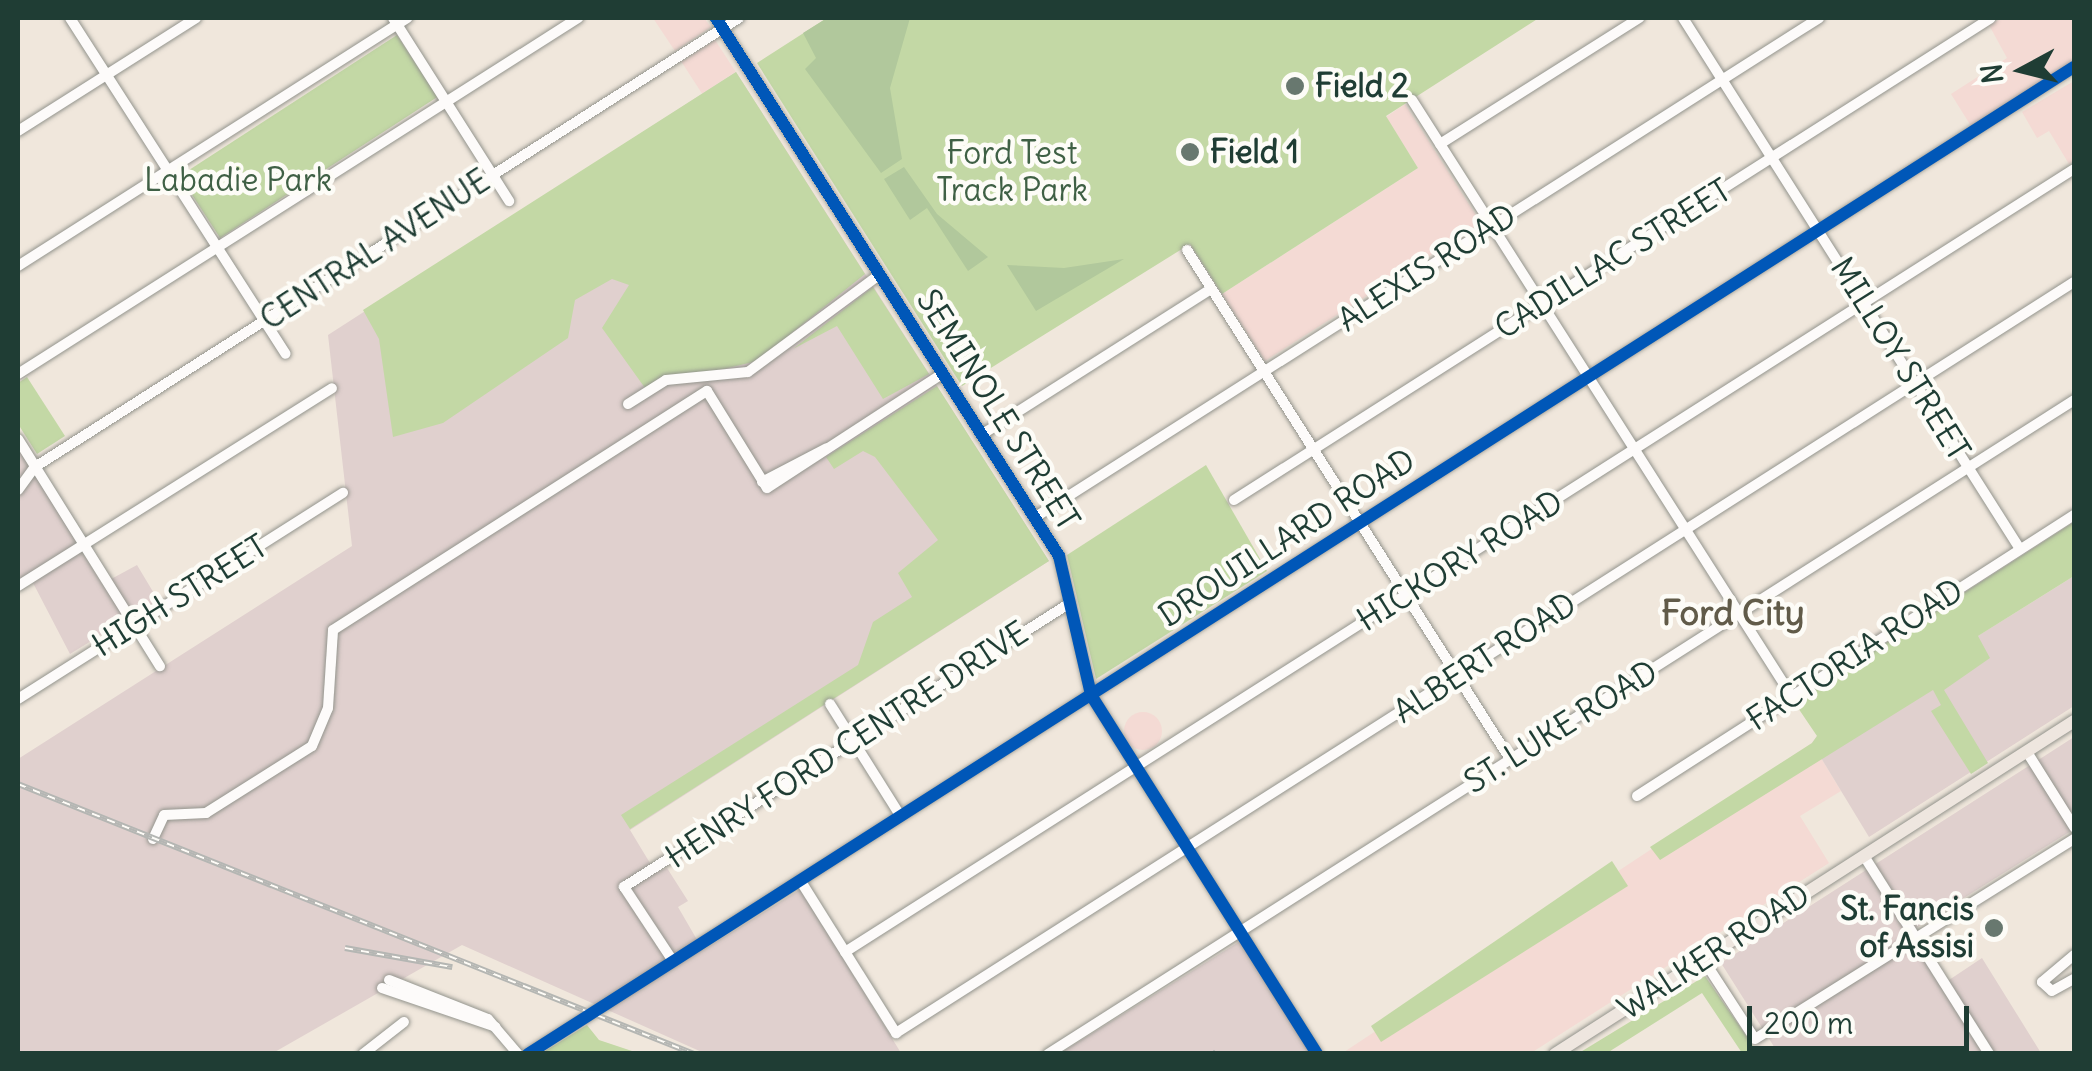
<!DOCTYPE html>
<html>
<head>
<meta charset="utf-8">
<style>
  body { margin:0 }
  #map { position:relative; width:2092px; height:1071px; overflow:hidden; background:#f0e7dc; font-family:Delius,sans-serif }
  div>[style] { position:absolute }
  .built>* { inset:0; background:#f4dad4; transform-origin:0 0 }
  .round { border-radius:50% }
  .industrial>* { inset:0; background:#e0d0ce }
  .green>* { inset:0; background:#c3d8a5; transform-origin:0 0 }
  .forest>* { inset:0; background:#b1c89c }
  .roads { filter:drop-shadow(0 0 2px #93948d) drop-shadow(0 0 2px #93948d) }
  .minor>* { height:10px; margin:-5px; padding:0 5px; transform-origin:5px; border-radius:5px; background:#fdfbfa }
  .major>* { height:12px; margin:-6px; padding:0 6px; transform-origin:6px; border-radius:6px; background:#eee6df }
  .rail>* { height:6px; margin-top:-3px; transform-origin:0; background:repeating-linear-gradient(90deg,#fdfcf7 0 8px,#b4b6b3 0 16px); box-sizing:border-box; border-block:2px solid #b4b6b3 }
  .cycleway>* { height:12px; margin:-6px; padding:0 6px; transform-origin:6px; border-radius:6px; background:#0057b8 }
  .dots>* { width:28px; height:28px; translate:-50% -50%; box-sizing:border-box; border:5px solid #fdfcf7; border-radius:50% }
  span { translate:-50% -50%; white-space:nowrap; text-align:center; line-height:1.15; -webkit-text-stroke:9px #fdfcf7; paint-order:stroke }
  .poi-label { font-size:32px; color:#1f3d34; font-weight:700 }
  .left { translate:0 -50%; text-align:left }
  .right { translate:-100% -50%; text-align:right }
  .park-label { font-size:32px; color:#3f6045 }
  .street-label { font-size:32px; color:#1f3d34 }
  .neighbourhood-label { font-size:35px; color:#615b49; font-weight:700 }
  .frame { position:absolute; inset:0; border:20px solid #1f3d34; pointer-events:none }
  .north { position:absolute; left:1972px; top:20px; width:100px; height:100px; -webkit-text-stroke:8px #fdfcf7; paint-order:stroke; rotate:263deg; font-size:28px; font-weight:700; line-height:40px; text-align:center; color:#1f3d34 }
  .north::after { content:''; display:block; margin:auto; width:35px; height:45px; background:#1f3d34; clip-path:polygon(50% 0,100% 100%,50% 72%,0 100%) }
  .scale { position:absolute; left:1747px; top:1006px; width:222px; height:45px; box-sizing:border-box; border:5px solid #1f3d34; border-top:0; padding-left:12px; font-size:30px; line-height:35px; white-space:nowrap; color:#1f3d34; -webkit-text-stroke:8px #fdfcf7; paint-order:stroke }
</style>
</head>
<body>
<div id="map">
  <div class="built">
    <i style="clip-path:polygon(653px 18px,704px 18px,711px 27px,675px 51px)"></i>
    <i style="clip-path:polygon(2002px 18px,2074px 18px,2074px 61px,1971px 126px,1951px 94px,2007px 58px,1989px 25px)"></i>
    <i style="left:715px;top:40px;width:38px;height:40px;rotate:57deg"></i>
    <i style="clip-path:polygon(2074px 81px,2074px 161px,2069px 164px,2049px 131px,2037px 138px,2022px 112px)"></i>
    <i style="clip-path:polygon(1405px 104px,1481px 223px,1265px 361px,1222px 294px,1418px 168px,1386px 117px)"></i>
    <i class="round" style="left:1124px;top:712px;width:38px;height:38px"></i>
    <i style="clip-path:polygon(1812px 743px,1841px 791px,1800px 816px,1829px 863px,1531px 1053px,1341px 1054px)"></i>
  </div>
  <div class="industrial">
    <i style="clip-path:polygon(736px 72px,1049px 561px,630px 830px,656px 873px,667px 868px,688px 901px,678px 907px,703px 950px,801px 889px,901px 1053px,704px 1053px,462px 945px,273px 1053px,18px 1054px,18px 759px,352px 546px,328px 335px)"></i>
    <i style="clip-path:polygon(18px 447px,102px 584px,137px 565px,158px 600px,70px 654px,32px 581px,18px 590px)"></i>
    <i style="clip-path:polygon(2074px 576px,2074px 706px,1869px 837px,1812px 743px,1817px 736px)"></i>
    <i style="clip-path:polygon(2074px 737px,2074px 829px,1908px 933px,1940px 986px,1982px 958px,2041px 1053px,1778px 1053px,1721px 963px)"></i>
    <i style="clip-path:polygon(1242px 940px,1315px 1054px,1059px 1054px)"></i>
  </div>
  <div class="green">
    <i style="clip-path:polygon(827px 18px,1539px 18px,1386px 116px,1418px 168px,1222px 294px,1190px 244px,962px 386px,757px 63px)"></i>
    <i style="left:397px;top:35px;width:74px;height:259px;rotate:57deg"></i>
    <i style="clip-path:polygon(736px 72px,865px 274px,757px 361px,645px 388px,602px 328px,629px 285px,612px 279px,575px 300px,568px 338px,443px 423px,393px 437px,379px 339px,363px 310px)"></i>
    <i style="clip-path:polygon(873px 287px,929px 374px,883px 399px,837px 326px,793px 349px)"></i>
    <i style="clip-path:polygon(27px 377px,65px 436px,37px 454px,18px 424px,18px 383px)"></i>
    <i style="clip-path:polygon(937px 386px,1049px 561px,630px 829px,621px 815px,858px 665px,873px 622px,912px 597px,898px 573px,938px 540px,875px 457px,863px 451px,834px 469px,826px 457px)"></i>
    <i style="clip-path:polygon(1206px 465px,1267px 571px,1096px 679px,1067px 555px)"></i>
    <i style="clip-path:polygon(2074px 522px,2074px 576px,1978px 636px,1990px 658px,1944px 690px,1988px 763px,1971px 774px,1931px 711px,1941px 705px,1933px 690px,1660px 860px,1650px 847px,1812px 743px,1817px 736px,1794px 702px)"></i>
    <i style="clip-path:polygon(1612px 861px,1628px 886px,1381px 1042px,1371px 1026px)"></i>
    <i style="clip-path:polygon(1705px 976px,1758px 1053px,1742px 1053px,1702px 993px,1607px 1053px,1579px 1053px)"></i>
    <i style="clip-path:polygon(587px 1025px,599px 1040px,638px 1053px,542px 1053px)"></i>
  </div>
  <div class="forest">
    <i style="clip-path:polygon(827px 18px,910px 18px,890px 88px,902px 159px,881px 173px,805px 69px,816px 58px,803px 33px)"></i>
    <i style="clip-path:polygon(904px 167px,937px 214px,988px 257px,968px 271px,927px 208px,910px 220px,884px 179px)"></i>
    <i style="clip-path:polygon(1124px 259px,1036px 311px,1007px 265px,1064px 268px)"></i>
  </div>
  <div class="roads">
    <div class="minor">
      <i style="left:70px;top:18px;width:399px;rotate:57.3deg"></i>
      <i style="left:393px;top:18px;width:217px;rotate:57.6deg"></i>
      <i style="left:716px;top:18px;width:638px;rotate:57.48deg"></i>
      <i style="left:1059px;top:556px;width:143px;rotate:77deg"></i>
      <i style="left:1091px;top:695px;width:424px;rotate:57.8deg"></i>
      <i style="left:1683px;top:18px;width:629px;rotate:57.6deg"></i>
      <i style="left:1412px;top:100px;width:705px;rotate:57.5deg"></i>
      <i style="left:18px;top:131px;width:211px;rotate:-32.4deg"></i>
      <i style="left:1440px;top:144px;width:236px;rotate:-32.3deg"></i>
      <i style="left:1187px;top:250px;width:603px;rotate:57.6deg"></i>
      <i style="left:18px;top:266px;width:462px;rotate:-32.5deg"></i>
      <i style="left:18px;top:374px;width:664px;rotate:-32.44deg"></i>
      <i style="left:628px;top:404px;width:45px;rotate:-32.3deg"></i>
      <i style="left:666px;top:380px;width:82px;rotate:-5.6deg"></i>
      <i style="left:748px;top:372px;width:163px;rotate:-36.5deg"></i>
      <i style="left:981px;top:435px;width:272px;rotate:-32.4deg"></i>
      <i style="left:18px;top:439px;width:268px;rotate:58deg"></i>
      <i style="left:762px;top:482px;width:73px;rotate:-27.6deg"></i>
      <i style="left:18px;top:490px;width:29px;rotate:-54deg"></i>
      <i style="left:35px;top:467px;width:835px;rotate:-32.53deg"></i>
      <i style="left:1234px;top:500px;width:897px;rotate:-32.49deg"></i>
      <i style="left:1034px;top:518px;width:931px;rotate:-32.49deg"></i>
      <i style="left:18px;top:586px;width:371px;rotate:-32.2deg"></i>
      <i style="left:18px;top:699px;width:385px;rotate:-32.4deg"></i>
      <i style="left:830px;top:704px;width:131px;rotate:57.8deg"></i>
      <i style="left:2027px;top:752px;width:89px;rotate:57.9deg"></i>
      <i style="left:1637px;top:796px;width:520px;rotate:-32.74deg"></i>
      <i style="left:153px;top:839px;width:26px;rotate:-65deg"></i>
      <i style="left:164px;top:815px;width:42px;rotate:-2.7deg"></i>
      <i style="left:206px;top:813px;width:125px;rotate:-32.3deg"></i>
      <i style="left:312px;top:746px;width:41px;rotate:-67.2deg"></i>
      <i style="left:328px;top:708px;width:78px;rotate:-86.3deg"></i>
      <i style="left:333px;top:630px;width:444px;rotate:-32.6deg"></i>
      <i style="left:707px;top:391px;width:114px;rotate:58.3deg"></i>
      <i style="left:767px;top:488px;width:209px;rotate:-33.1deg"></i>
      <i style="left:1864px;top:856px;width:234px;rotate:57.7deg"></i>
      <i style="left:800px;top:880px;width:181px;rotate:57.9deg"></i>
      <i style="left:896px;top:1033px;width:1397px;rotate:-32.52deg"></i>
      <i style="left:845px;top:952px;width:1457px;rotate:-32.5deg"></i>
      <i style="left:2074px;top:955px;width:42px;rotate:139.8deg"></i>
      <i style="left:2042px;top:982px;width:13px;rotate:42deg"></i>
      <i style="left:2052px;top:991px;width:25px;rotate:-29deg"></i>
      <i style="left:1703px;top:959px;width:95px;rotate:57deg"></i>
      <i style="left:1755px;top:1039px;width:377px;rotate:-32.1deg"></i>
      <i style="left:673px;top:961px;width:89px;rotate:-123.5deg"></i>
      <i style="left:624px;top:887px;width:529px;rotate:-32.49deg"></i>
      <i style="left:389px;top:980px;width:106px;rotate:21.5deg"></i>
      <i style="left:488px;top:1019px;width:46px;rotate:49.4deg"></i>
      <i style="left:382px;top:988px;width:120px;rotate:18.9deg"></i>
      <i style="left:363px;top:1054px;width:52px;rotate:-38deg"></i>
      <i style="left:528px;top:1054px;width:1834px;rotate:-32.56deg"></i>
      <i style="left:1048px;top:1054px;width:1217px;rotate:-32.51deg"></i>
    </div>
    <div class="major">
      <i style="left:1555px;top:1054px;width:617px;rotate:-32.68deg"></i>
    </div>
  </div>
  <div class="rail">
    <i style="left:18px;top:784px;width:728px;rotate:21.77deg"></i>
    <i style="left:345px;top:948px;width:109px;rotate:10.1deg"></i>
    <i style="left:1214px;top:1054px;width:3px;rotate:-45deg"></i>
  </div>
  <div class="cycleway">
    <i style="left:716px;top:18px;width:638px;rotate:57.48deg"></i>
    <i style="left:1059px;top:556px;width:143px;rotate:77deg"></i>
    <i style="left:1091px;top:695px;width:424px;rotate:57.8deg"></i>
    <i style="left:528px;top:1054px;width:1834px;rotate:-32.56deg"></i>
  </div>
  <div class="dots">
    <i style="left:1295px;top:86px;background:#68786f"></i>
    <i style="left:1190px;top:152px;background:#68786f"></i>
    <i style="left:1994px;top:928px;background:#68786f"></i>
  </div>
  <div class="poi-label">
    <span class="left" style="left:1315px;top:86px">Field 2</span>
    <span class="left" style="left:1210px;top:152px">Field 1</span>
    <span class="right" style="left:1974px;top:928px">St. Fancis<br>of Assisi</span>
  </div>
  <div class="park-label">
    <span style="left:1012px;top:172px">Ford Test<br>Track Park</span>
    <span style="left:238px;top:180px">Labadie Park</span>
  </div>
  <div class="street-label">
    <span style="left:375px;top:250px;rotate:-33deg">CENTRAL AVENUE</span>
    <span style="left:1613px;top:259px;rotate:-32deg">CADILLAC STREET</span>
    <span style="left:1427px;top:268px;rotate:-33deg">ALEXIS ROAD</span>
    <span style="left:1900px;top:359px;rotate:58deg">MILLOY STREET</span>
    <span style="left:998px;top:410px;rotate:58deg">SEMINOLE STREET</span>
    <span style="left:1287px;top:538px;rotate:-33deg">DROUILLARD ROAD</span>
    <span style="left:1460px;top:561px;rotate:-32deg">HICKORY ROAD</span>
    <span style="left:180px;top:596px;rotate:-32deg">HIGH STREET</span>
    <span style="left:1855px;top:655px;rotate:-33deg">FACTORIA ROAD</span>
    <span style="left:1485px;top:658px;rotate:-33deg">ALBERT ROAD</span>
    <span style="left:1561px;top:727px;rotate:-32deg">ST. LUKE ROAD</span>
    <span style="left:847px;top:745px;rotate:-33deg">HENRY FORD CENTRE DRIVE</span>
    <span style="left:1714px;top:952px;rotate:-33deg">WALKER ROAD</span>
  </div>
  <div class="neighbourhood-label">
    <span style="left:1733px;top:612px">Ford City</span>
  </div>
  <div class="frame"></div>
  <div class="north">N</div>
  <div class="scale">200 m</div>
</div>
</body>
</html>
